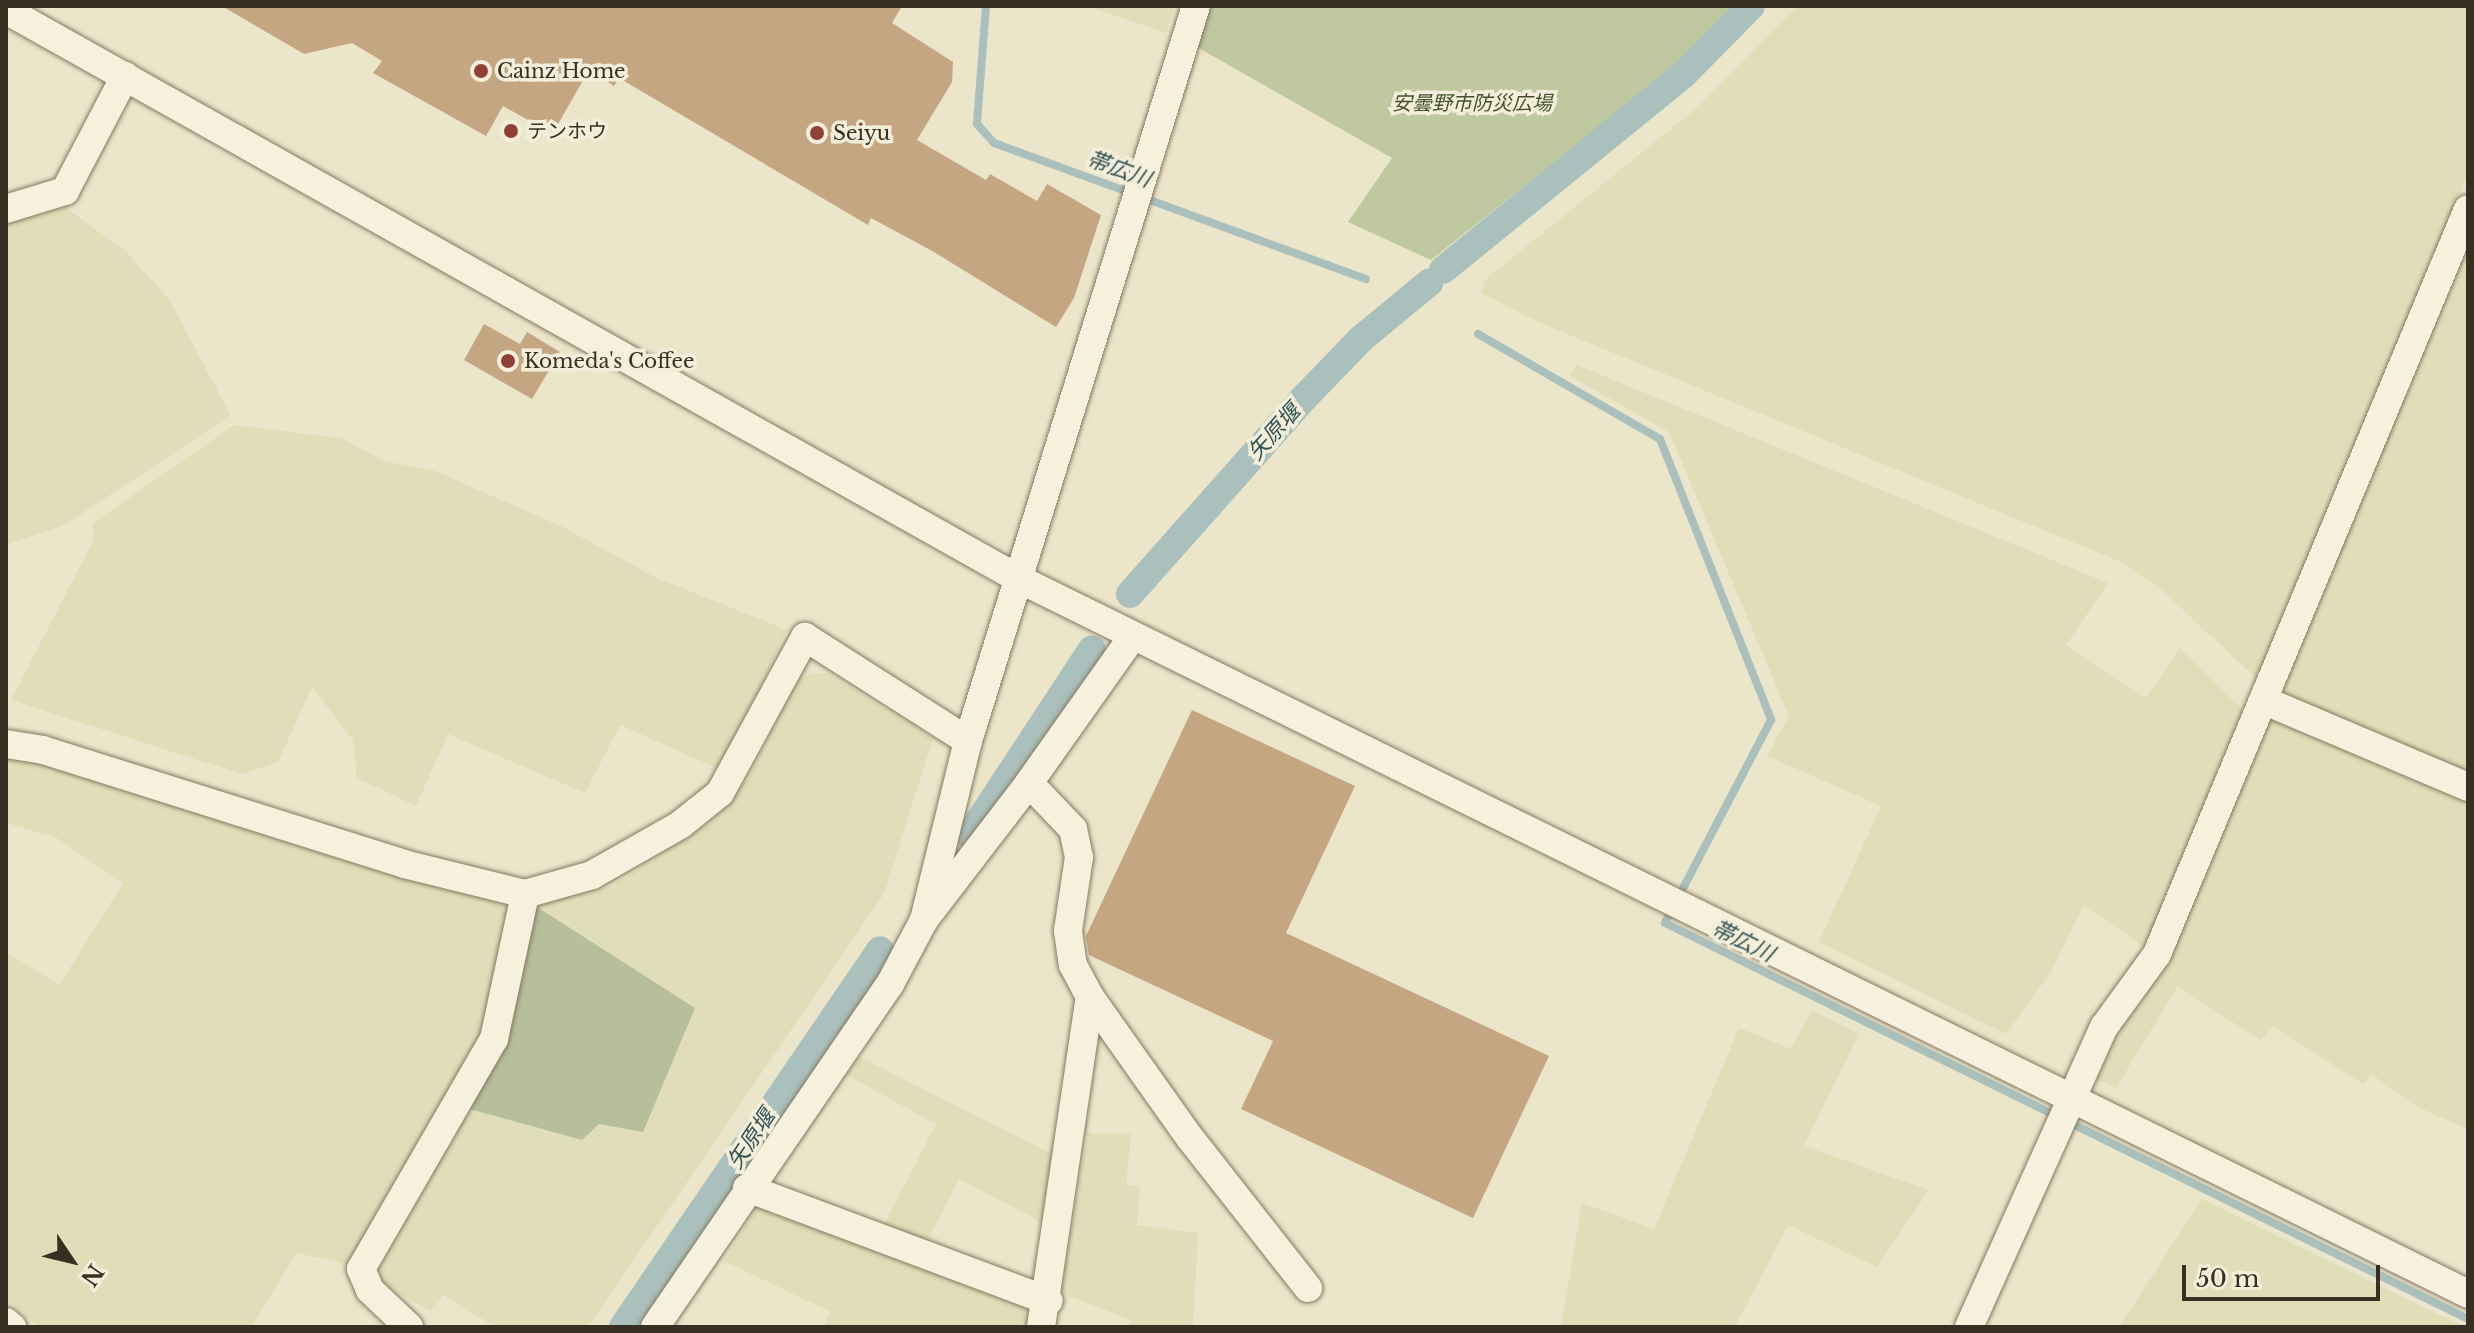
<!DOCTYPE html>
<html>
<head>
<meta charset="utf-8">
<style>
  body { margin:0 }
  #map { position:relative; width:2474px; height:1333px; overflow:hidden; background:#ebe5ca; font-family:"Libre Baskerville","Noto Sans JP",serif }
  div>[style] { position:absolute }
  .farmland>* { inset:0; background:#e0deb8 }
  .green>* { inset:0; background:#bfc89e }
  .cemetery>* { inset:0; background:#b6be9c }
  .stream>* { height:8px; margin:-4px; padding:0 4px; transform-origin:4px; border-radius:4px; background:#aac0bc }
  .canal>* { height:28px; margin:-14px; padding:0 14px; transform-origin:14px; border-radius:14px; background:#aac0bc }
  .building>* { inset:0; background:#c5a683 }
  .roads { filter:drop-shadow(0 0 2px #867860) drop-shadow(0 0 2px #867860) }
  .minor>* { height:28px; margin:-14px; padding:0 14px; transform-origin:14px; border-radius:14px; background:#f6f1dd }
  .dots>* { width:22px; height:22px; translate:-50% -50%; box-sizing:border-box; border:4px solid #f3eed9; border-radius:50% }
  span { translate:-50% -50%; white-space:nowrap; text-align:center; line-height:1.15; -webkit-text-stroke:7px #f3eed9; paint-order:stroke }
  .poi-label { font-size:20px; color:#382f22 }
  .left { translate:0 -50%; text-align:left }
  .park-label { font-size:20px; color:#44522a; font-style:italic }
  .water-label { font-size:22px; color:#335456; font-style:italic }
  .frame { position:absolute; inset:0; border:8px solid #382f22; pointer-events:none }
  .north { position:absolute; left:32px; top:1221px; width:80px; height:80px; -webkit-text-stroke:6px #f3eed9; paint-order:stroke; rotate:125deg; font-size:22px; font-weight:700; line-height:32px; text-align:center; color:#382f22 }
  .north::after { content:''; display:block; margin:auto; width:28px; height:36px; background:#382f22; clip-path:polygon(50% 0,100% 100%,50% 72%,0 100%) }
  .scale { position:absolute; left:2182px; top:1265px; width:198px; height:36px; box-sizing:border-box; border:4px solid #382f22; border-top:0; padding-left:10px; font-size:24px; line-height:28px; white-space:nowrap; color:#382f22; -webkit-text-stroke:6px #f3eed9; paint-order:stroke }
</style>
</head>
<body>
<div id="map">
  <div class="farmland">
    <i style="clip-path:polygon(1088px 6px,1175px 6px,1166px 33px)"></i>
    <i style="clip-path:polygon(1797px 6px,2468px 6px,2468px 174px,2259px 681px,2162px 590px,2121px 562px,1536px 321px,1481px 293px,1485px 280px,1699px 106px)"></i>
    <i style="clip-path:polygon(58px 202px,125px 251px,169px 299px,231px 416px,64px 525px,6px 545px,6px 223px)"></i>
    <i style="clip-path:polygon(2468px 235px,2468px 773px,2275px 694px)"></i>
    <i style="clip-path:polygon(1577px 365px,2108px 583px,2066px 645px,2146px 698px,2180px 648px,2244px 711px,2147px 949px,2084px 905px,2051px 972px,2006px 1034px,1819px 942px,1881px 806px,1767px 756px,1789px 716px,1669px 432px,1570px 376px)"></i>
    <i style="clip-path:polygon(234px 425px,341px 438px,384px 461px,435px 471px,563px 527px,657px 578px,787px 630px,721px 770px,620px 725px,585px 793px,448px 734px,416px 806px,357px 778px,353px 740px,312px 687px,278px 762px,242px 774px,11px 700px,93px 541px,93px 523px)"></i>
    <i style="clip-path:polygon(813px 673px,829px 674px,933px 738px,884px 894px,588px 1327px,495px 1327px,444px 1295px,430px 1311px,381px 1283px,372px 1268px,466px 1108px,582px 1140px,599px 1124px,643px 1131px,695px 1008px,534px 905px,612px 886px,709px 823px,748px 778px,797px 679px)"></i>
    <i style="clip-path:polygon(2269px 719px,2468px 802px,2468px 1129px,2422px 1109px,2372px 1075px,2363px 1084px,2273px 1026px,2261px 1040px,2177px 987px,2116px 1088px,2090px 1076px)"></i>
    <i style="clip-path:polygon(6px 752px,501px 899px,514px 911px,485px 1041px,352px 1265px,297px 1253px,251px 1327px,39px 1327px,6px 1299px,6px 952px,59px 985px,123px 883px,55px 837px,6px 823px)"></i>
    <i style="clip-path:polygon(1812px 1010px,1859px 1034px,1804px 1146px,1929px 1190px,1877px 1267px,1788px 1225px,1735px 1327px,1561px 1327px,1582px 1203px,1654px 1229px,1739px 1028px,1791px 1049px)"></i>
    <i style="clip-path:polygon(860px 1057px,1062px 1159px,1053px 1228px,959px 1179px,927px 1242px,884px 1225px,936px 1124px,847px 1075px)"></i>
    <i style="clip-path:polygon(1088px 1133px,1131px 1134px,1126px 1185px,1140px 1186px,1137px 1225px,1198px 1233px,1193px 1327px,1129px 1327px,1131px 1320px,1061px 1293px)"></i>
    <i style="clip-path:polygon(2202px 1199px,2465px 1327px,2119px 1327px)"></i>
    <i style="clip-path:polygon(758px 1205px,1032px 1305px,1026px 1327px,823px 1327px,831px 1312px,724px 1261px)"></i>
  </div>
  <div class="green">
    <i style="clip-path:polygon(1210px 6px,1732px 6px,1665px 74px,1431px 260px,1348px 222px,1392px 158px,1197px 47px)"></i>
  </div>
  <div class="cemetery">
    <i style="clip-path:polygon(534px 905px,695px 1008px,643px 1132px,599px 1124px,582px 1140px,466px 1108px)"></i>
  </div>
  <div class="stream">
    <i style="left:986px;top:6px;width:118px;rotate:94.4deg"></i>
    <i style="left:977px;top:124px;width:25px;rotate:48deg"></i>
    <i style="left:994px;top:143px;width:396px;rotate:20.1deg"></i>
    <i style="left:1478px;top:334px;width:210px;rotate:30deg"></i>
    <i style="left:1660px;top:439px;width:302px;rotate:68.4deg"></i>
    <i style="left:1771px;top:720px;width:229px;rotate:117.6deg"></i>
    <i style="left:1665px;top:923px;width:895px;rotate:26.25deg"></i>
  </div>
  <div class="canal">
    <i style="left:1443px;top:270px;width:308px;rotate:-39.1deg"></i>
    <i style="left:1682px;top:76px;width:98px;rotate:-45.4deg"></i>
    <i style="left:1130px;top:594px;width:261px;rotate:-48.4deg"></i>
    <i style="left:1303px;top:399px;width:83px;rotate:-46deg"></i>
    <i style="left:1361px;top:339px;width:89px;rotate:-39.6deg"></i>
    <i style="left:970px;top:835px;width:222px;rotate:-56.7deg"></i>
    <i style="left:623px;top:1327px;width:456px;rotate:-55.7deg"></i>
  </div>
  <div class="building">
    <i style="clip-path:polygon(222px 6px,902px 6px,892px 23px,953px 62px,952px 82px,917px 140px,986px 180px,990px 174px,1037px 201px,1047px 184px,1101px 215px,1074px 298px,1056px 327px,934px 252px,871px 218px,868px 225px,619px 78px,614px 86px,589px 70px,558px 124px,551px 128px,544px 129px,503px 106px,486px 136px,373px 73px,382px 61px,352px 43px,304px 54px)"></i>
    <i style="clip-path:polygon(484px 324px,520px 344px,527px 332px,560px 352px,532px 399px,464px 360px)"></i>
    <i style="clip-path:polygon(1192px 710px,1355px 786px,1286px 933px,1549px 1056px,1473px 1218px,1241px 1109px,1273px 1041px,1089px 955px,1086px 936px)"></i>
  </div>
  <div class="roads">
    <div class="minor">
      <i style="left:6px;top:10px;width:1162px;rotate:29.32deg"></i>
      <i style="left:1019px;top:579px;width:1616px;rotate:26.26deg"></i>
      <i style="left:6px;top:209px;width:62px;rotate:-17deg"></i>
      <i style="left:65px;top:191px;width:130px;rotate:-62.4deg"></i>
      <i style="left:1133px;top:636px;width:180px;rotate:125.3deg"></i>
      <i style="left:1029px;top:783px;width:64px;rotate:46.3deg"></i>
      <i style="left:1073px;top:829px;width:29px;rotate:78deg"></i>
      <i style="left:1079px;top:857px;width:75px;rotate:98.5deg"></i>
      <i style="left:1068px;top:931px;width:34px;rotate:82deg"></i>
      <i style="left:1073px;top:965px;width:36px;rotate:62deg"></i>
      <i style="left:1090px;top:997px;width:173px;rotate:54.7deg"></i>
      <i style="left:1190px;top:1138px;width:191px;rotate:51.8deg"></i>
      <i style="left:2263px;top:700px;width:223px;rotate:23deg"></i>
      <i style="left:6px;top:744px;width:37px;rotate:9deg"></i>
      <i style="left:43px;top:750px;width:379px;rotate:17.5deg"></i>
      <i style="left:404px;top:864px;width:125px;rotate:13.9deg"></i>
      <i style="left:525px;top:894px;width:70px;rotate:-15.8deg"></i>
      <i style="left:592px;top:875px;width:101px;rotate:-29.6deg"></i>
      <i style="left:680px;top:825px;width:51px;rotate:-38.7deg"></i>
      <i style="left:720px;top:793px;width:178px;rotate:-61.4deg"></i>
      <i style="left:805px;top:637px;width:193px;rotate:32.5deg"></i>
      <i style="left:924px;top:920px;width:184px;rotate:-76.2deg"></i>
      <i style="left:968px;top:741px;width:770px;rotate:-72.77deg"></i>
      <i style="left:747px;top:1188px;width:322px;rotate:20.5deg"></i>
      <i style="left:6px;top:1322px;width:8px;rotate:40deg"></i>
      <i style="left:409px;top:1327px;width:54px;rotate:-136.5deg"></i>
      <i style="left:370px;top:1290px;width:23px;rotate:-113deg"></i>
      <i style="left:361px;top:1269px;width:266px;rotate:-60deg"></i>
      <i style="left:494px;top:1039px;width:148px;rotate:-77.9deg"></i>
      <i style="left:655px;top:1327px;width:416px;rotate:-55.6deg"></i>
      <i style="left:890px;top:984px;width:72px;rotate:-62deg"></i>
      <i style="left:924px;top:920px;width:173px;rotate:-52.5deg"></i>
      <i style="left:1041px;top:1327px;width:334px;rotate:-81.6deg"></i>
      <i style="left:1969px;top:1327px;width:329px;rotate:-65.8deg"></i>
      <i style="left:2104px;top:1027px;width:90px;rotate:-54deg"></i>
      <i style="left:2157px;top:954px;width:807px;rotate:-67.34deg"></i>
    </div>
  </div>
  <div class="dots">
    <i style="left:481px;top:71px;background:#903f35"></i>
    <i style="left:511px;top:131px;background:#903f35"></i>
    <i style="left:817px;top:133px;background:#903f35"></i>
    <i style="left:508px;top:361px;background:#903f35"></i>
  </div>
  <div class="poi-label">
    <span class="left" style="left:497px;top:71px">Cainz Home</span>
    <span class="left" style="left:527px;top:131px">テンホウ</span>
    <span class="left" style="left:833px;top:133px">Seiyu</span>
    <span class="left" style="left:524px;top:361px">Komeda's Coffee</span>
  </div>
  <div class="park-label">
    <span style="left:1472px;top:103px">安曇野市防災広場</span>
  </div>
  <div class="water-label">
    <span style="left:1119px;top:169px;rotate:20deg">帯広川</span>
    <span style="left:1274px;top:432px;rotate:-48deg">矢原堰</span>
    <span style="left:1743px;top:941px;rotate:26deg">帯広川</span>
    <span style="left:751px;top:1139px;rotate:-56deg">矢原堰</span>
  </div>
  <div class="frame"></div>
  <div class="north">N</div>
  <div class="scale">50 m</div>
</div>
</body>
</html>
